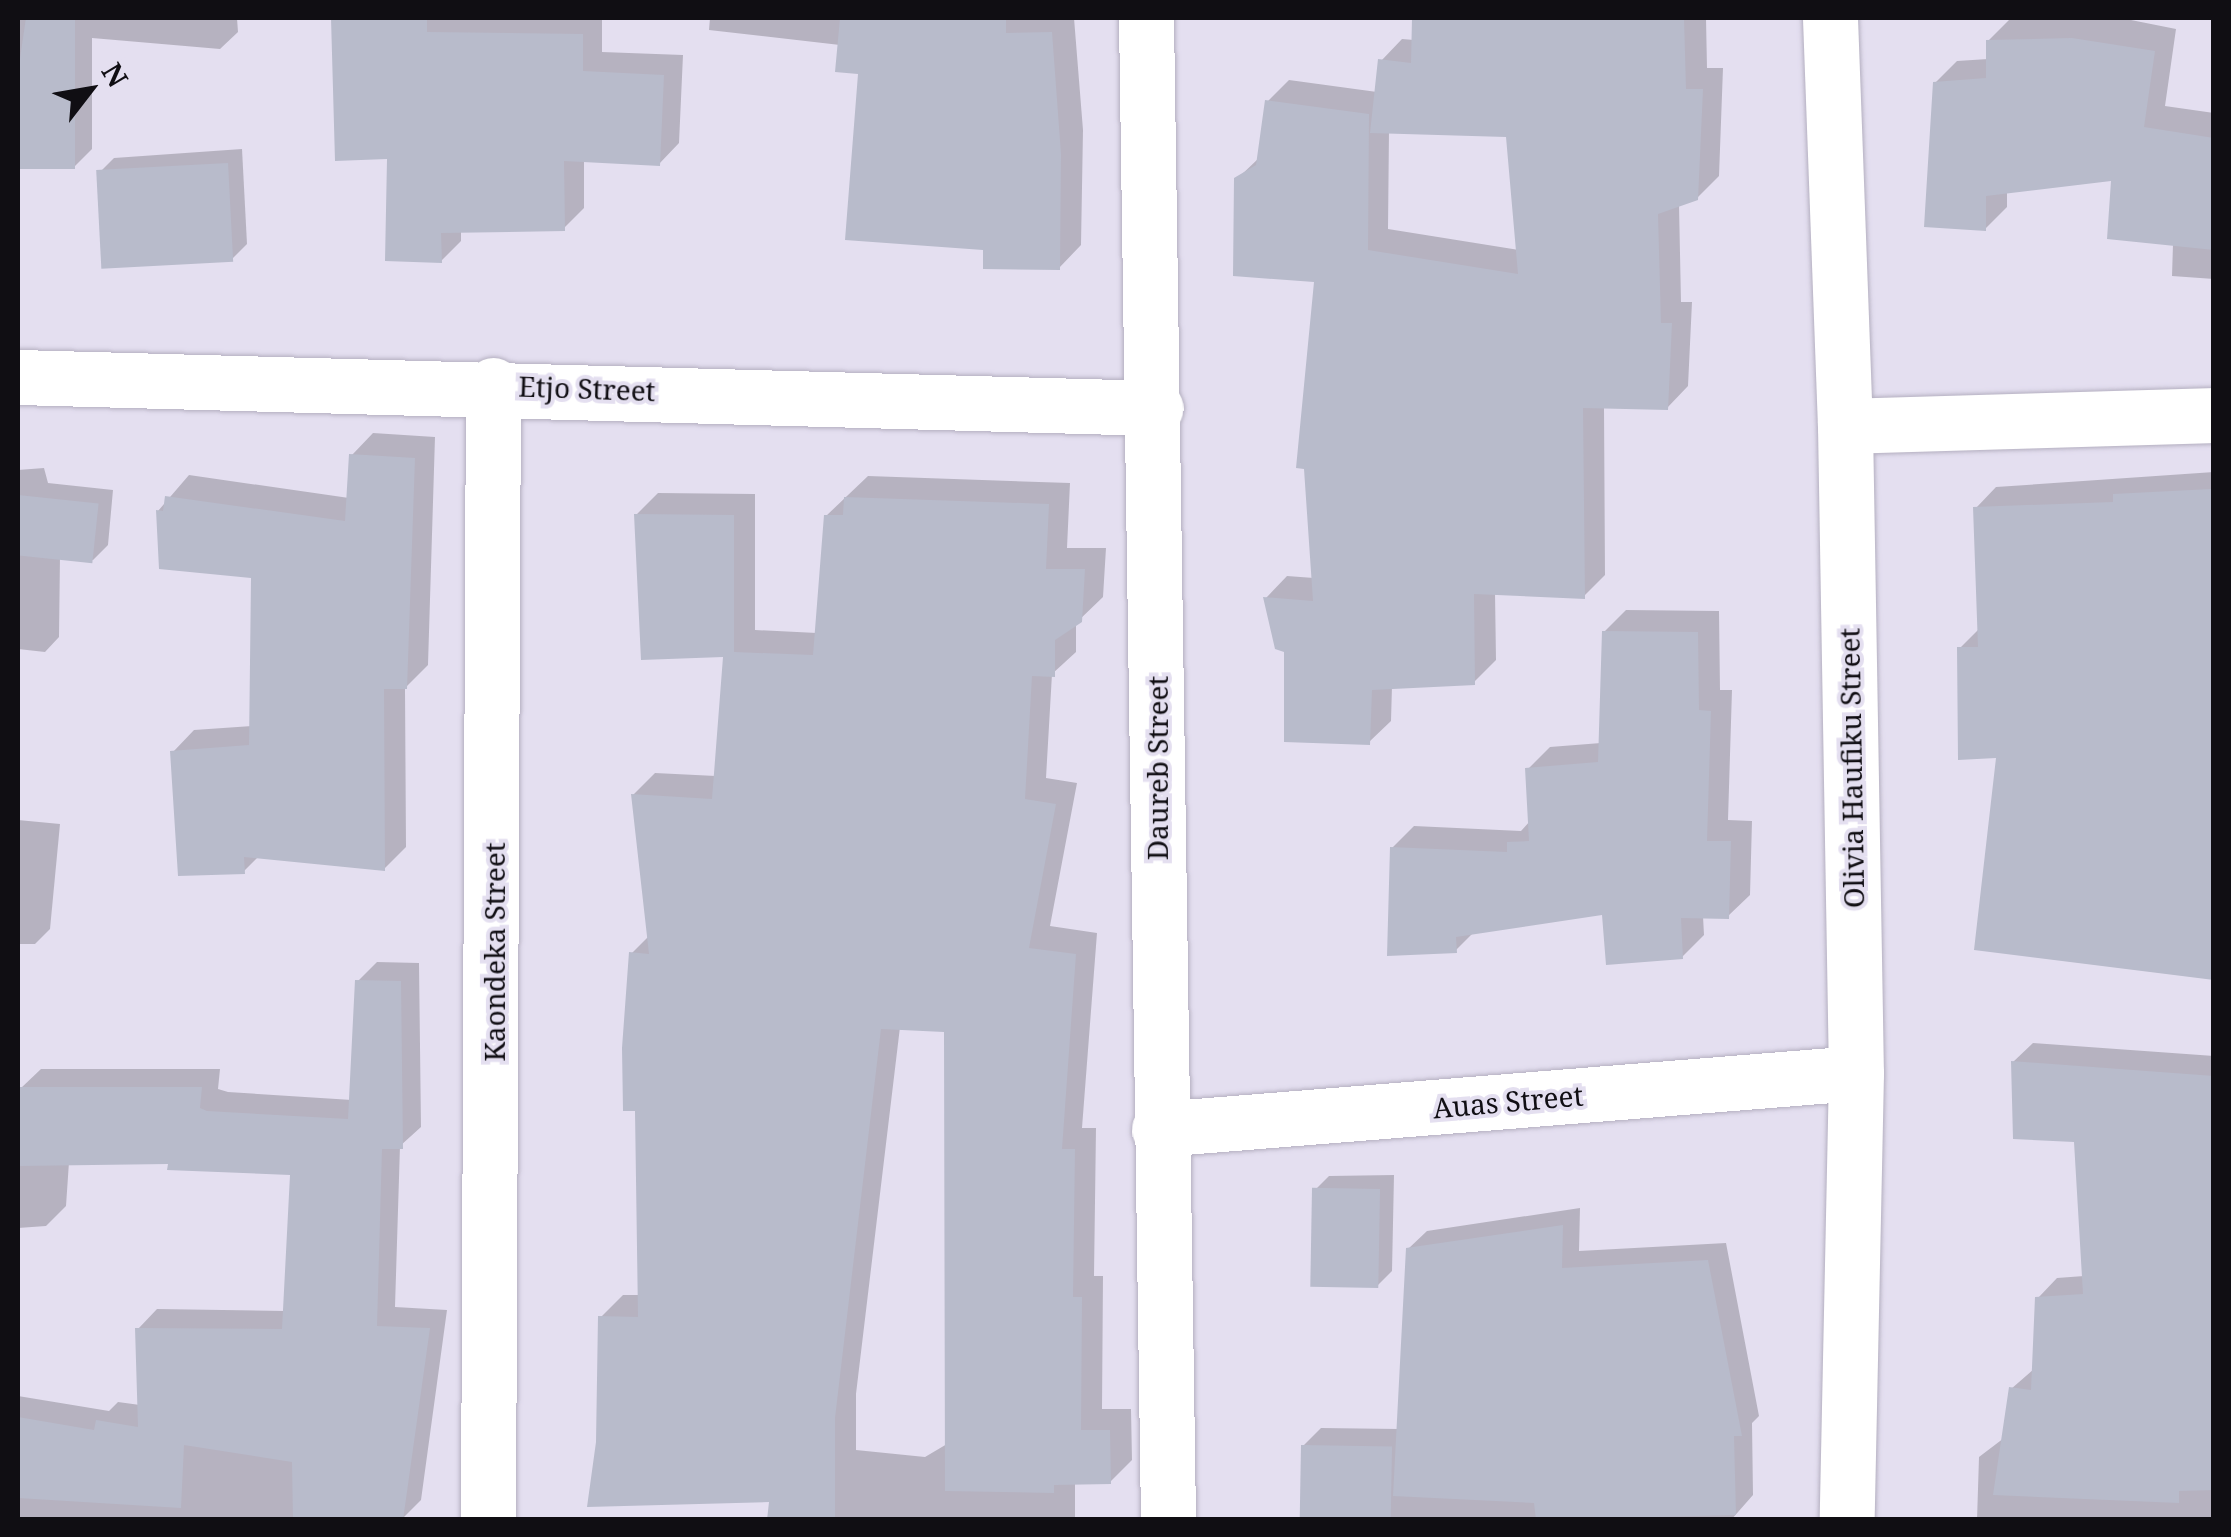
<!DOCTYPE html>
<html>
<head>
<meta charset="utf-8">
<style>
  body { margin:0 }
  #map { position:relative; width:2231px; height:1537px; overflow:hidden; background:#e4dff0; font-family:"Noto Serif",serif }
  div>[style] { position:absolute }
  .shadow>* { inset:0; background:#0003 }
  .building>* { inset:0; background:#b8bbcb; transform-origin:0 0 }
  .roads { filter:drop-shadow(0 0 2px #b4afc0) drop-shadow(0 0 2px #b4afc0) }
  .street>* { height:55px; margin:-27.5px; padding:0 27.5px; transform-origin:27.5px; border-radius:27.5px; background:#fff }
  span { translate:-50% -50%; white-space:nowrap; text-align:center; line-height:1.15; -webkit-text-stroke:8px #e4dff0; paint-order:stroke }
  .street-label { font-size:28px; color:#100e13 }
  .frame { position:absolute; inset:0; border:20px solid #100e13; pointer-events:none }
  .north { position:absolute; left:40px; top:40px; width:100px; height:100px; -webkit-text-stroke:8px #e4dff0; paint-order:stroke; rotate:59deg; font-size:28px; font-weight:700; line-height:40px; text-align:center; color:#100e13 }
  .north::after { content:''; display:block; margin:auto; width:35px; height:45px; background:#100e13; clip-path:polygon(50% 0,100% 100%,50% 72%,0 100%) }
</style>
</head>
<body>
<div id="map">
  <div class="shadow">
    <i style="clip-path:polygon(18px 18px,237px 18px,238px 32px,220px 49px,92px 38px,92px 149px,74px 167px,18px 167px)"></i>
    <i style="clip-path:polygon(392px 18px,602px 18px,602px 52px,683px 55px,679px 143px,659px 164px,584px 160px,584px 208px,564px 228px,461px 230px,461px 241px,441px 261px,393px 56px)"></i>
    <i style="clip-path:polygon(710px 18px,1074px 18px,1083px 130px,1081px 245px,1059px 268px,985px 248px,840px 45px,709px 30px)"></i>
    <i style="clip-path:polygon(evenodd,1414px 18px,1706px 18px,1707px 68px,1723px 68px,1719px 176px,1697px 198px,1679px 204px,1681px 302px,1692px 302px,1688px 386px,1667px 408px,1604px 406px,1605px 575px,1584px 596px,1495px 592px,1496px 660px,1474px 682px,1392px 686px,1391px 721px,1369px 742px,1287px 650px,1266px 598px,1287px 576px,1314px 578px,1317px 280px,1237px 179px,1260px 157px,1267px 102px,1289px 80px,1377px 92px,1381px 61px,1402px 39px,1414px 40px,1414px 18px,1389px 131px,1508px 134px,1519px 250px,1388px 229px,1389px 131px)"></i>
    <i style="clip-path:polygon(2121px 18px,2176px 29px,2165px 106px,2214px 113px,2214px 279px,2172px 276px,2173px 244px,2114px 178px,2007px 191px,2007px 207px,1985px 229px,1935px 83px,1957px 61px,1988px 59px,1988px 41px,2010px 19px)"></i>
    <i style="clip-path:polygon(242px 149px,247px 244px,232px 259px,99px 173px,114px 158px)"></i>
    <i style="clip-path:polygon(373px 433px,435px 437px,428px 665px,405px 688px,406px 847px,384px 869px,259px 856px,244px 871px,173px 752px,194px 730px,252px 726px,254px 575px,158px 511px,189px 475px,349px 498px,352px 455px)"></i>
    <i style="clip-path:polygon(44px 468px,48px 483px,113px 490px,108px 545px,93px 560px,60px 556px,59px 637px,45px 652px,18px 649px,18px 470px)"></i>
    <i style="clip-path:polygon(2214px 472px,2214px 977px,1998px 755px,1960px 648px,1980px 628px,1976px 508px,1996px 487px)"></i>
    <i style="clip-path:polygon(evenodd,868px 476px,1070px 483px,1067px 548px,1106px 548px,1103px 597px,1076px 623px,1076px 652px,1052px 674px,1046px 778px,1077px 783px,1050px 926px,1097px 933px,1082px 1128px,1096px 1128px,1094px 1276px,1103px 1276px,1102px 1409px,1131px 1409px,1132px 1460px,1110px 1482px,1075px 1482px,1075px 1520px,769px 1520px,772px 1499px,598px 1442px,601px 1317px,623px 1295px,640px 1295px,632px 953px,650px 935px,633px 795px,655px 773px,716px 776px,726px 655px,636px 515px,658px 493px,755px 494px,755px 630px,817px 633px,826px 516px,868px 476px,900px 1027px,946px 1030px,947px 1444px,925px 1457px,856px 1450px,856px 1394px,900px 1027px)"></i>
    <i style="clip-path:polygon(1626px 610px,1719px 611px,1720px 690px,1732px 690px,1728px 820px,1752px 821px,1750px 895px,1728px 916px,1703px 916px,1704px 935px,1682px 957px,1605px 912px,1474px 932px,1455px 951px,1392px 848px,1414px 826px,1521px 831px,1530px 821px,1528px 769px,1550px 747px,1601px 743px,1604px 632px)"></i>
    <i style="clip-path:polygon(18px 820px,60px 824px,50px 929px,35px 944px,18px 944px)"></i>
    <i style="clip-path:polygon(377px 962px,419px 963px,421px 1127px,400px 1146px,395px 1307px,447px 1310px,421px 1500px,401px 1520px,18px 1520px,18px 1396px,109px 1411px,118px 1402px,140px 1405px,138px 1329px,157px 1309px,285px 1311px,292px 1172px,170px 1161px,69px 1162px,66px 1206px,46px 1226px,18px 1228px,21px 1088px,41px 1069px,220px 1069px,218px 1089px,228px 1092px,352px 1100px,358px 981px)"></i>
    <i style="clip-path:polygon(2033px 1043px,2214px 1056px,2214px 1520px,1977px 1520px,1979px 1457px,2004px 1438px,2011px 1389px,2034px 1369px,2038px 1298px,2057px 1278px,2084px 1276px,2076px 1140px,2013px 1062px)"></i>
    <i style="clip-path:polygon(1394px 1175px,1392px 1271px,1377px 1286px,1314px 1191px,1329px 1176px)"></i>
    <i style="clip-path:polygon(1580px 1208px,1579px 1251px,1726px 1243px,1759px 1416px,1752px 1423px,1753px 1495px,1731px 1520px,1323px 1520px,1303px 1446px,1321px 1428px,1399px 1429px,1408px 1249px,1427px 1231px)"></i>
  </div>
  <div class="building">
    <i style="clip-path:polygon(26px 18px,75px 18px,75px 169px,18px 169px,18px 72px)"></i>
    <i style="clip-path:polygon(331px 18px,427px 18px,427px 32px,583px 34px,583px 71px,664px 75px,660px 166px,564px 161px,565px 231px,441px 233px,442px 263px,385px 261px,387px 159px,335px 161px)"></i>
    <i style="clip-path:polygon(840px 18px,1006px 18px,1006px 33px,1052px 32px,1061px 154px,1060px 270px,983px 269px,983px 250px,845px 240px,858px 74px,835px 72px)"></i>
    <i style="clip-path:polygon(1412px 18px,1684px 18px,1686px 89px,1703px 89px,1698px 200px,1658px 214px,1661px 323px,1672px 323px,1668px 410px,1583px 408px,1585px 599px,1474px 594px,1475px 685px,1372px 690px,1370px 745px,1284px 742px,1284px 652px,1275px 649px,1263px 597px,1313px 601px,1304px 469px,1296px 468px,1314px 282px,1233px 276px,1234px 178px,1256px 165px,1265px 100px,1369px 114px,1368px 250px,1518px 274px,1506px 137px,1370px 133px,1378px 59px,1411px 63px)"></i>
    <i style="clip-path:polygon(2072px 38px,2155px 51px,2144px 127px,2214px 138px,2214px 250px,2107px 239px,2111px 181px,1986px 196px,1986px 231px,1924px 227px,1933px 82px,1986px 78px,1986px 40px)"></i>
    <i style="left:228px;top:163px;width:99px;height:132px;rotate:87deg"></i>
    <i style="clip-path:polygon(349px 454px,415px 458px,407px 689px,384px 689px,385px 871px,244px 857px,245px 874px,178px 876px,170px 751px,249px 745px,251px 578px,159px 569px,156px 510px,163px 511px,165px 496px,345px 521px)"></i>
    <i style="clip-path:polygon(2211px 489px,2214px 980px,1974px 950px,1996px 758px,1958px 760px,1957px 647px,1978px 647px,1973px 507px,2113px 502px,2113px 494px)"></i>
    <i style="left:18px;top:495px;width:81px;height:60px;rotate:6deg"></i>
    <i style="clip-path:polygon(844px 497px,1049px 504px,1046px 569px,1085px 569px,1082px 622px,1055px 640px,1055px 677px,1032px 676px,1025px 799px,1056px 804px,1029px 948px,1076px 954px,1062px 1149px,1075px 1149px,1073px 1297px,1082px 1297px,1081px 1430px,1110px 1430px,1111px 1484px,1054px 1485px,1054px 1493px,945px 1491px,944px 1032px,881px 1029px,835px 1418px,835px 1520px,767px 1520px,769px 1502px,587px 1507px,596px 1442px,598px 1316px,638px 1317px,635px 1111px,623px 1111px,622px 1048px,629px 952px,649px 954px,631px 794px,712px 799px,723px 657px,641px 660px,634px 514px,734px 515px,734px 652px,813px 655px,824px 515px,843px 515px)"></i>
    <i style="clip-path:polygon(1602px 631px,1698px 632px,1699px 710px,1711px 711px,1707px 841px,1731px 841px,1729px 919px,1681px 918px,1683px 959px,1606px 965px,1602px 915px,1456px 937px,1457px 953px,1387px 956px,1390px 847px,1507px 852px,1507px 842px,1529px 841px,1525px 768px,1598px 762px)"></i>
    <i style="clip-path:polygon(355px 980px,401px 981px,403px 1149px,382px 1149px,377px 1326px,430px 1328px,403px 1520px,293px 1520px,292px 1462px,184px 1445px,181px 1508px,18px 1498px,18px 1417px,94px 1430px,96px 1420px,138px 1427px,135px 1328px,282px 1329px,290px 1175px,167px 1170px,168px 1164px,18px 1166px,18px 1087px,202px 1087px,200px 1108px,207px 1111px,348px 1119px)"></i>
    <i style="clip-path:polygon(2011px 1061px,2214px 1076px,2214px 1490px,2179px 1491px,2179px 1503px,1993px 1495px,2009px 1387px,2031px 1390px,2035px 1297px,2083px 1294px,2074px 1142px,2013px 1139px)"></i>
    <i style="left:1380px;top:1189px;width:99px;height:68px;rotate:91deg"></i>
    <i style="clip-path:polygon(1563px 1225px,1562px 1268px,1708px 1260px,1742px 1436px,1734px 1436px,1736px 1515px,1536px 1520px,1534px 1503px,1393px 1496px,1406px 1248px)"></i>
    <i style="left:1301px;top:1445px;width:91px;height:75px;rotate:1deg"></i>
  </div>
  <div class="roads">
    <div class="street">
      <i style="left:1146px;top:18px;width:1502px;rotate:89.16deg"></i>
      <i style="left:1830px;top:18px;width:408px;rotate:87.9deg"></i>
      <i style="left:1845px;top:426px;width:647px;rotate:89.03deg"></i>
      <i style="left:1856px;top:1073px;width:447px;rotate:91.2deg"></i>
      <i style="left:18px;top:377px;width:1138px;rotate:1.56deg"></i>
      <i style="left:1845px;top:426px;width:369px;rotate:-1.7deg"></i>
      <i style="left:1159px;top:1129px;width:699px;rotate:-4.59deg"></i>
      <i style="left:488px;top:1520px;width:1135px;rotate:-89.75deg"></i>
    </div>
  </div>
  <div class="street-label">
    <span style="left:587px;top:388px;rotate:2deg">Etjo Street</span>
    <span style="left:1157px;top:768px;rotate:-90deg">Daureb Street</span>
    <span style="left:1851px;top:768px;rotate:-91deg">Olivia Haufiku Street</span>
    <span style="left:494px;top:952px;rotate:-90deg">Kaondeka Street</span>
    <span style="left:1508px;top:1101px;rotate:-5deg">Auas Street</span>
  </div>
  <div class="frame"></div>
  <div class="north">N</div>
</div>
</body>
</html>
